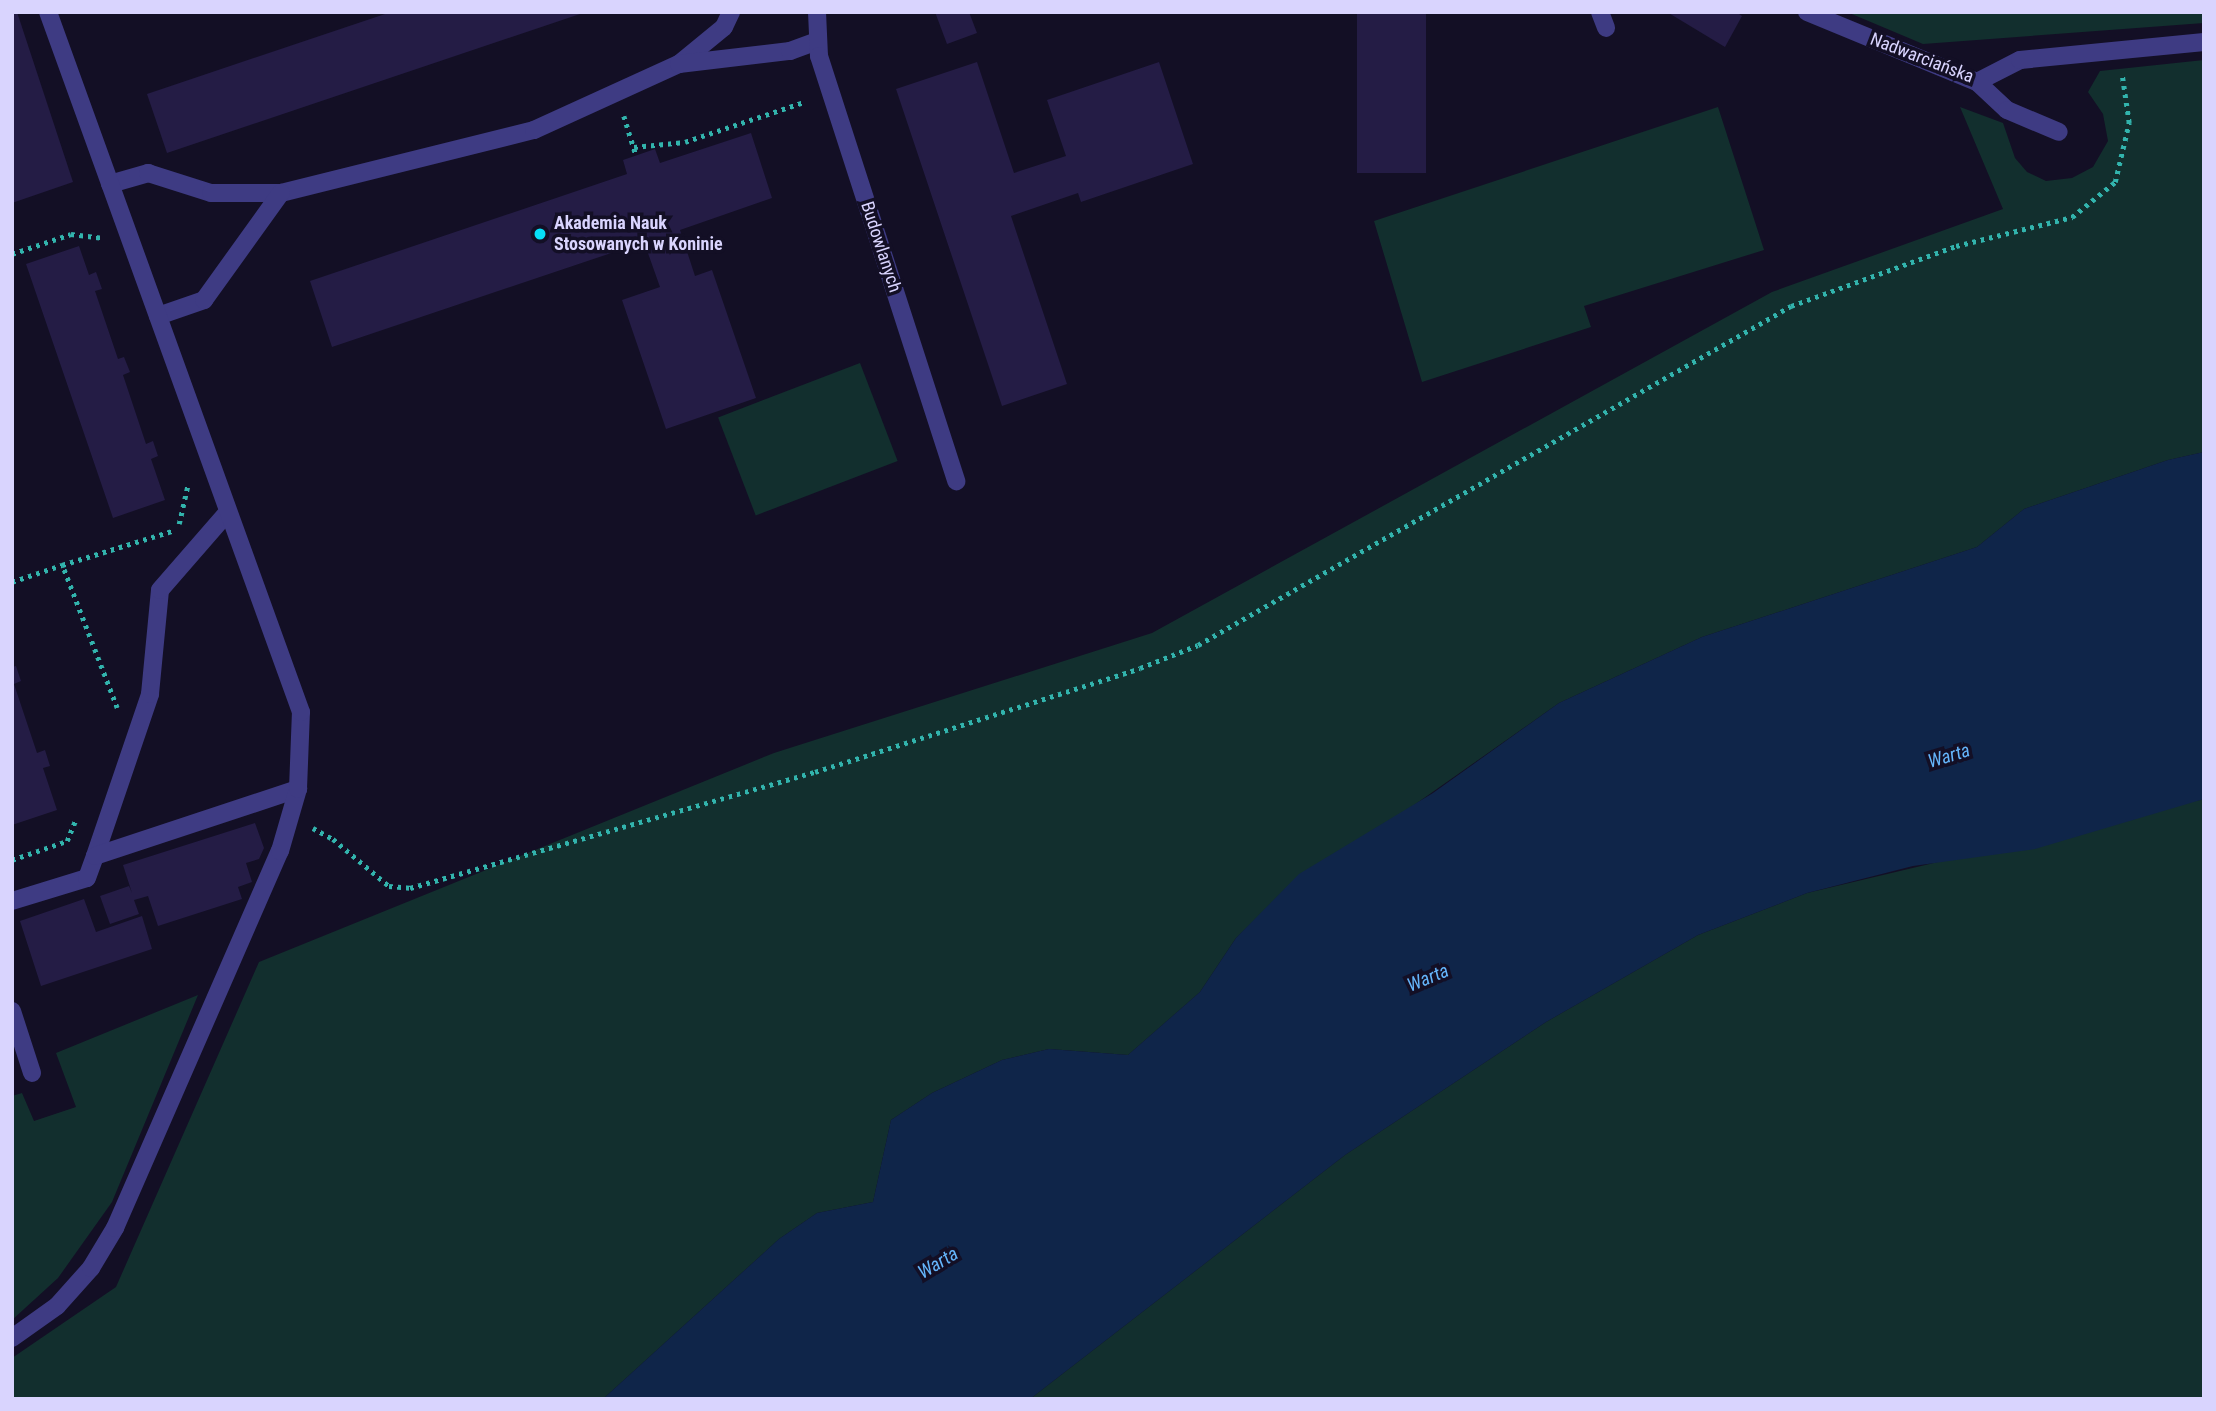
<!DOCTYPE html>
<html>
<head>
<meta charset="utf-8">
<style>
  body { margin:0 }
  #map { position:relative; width:2216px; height:1411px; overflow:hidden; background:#130f25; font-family:"Roboto Condensed",sans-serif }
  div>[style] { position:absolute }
  .green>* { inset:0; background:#122f2e; transform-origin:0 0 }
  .water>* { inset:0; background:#0f2549 }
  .building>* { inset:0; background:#241c45; transform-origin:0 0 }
  .path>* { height:4.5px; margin-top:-2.25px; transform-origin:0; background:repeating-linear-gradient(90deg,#32b4ad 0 3.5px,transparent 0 8.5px) }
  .lane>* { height:18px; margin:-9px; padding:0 9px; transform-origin:9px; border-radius:9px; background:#3e3b83 }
  .street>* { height:18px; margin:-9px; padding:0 9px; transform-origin:9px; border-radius:9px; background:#3e3b83 }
  .dots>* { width:19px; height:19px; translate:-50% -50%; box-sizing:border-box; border:4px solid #130f25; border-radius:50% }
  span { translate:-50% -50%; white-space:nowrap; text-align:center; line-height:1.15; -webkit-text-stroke:7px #130f25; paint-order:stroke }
  .street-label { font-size:18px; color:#d9d4fe }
  .poi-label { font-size:18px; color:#d9d4fe; font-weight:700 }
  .left { translate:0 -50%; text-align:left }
  .water-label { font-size:19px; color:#65b5fb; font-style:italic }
  .frame { position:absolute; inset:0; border:14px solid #d9d4fe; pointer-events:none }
</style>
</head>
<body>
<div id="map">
  <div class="green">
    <i style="clip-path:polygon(1847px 12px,2204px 12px,2204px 23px,1923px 44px)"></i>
    <i style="clip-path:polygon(2204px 60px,2204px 452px,2168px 460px,2024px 509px,1977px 547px,1702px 637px,1559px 703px,1265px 910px,1236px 938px,1200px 992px,1128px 1055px,1049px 1049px,1002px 1060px,932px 1093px,891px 1120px,873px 1202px,817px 1213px,779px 1239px,603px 1399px,12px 1399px,12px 1358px,116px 1287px,259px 962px,774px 753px,1152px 633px,1772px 292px,2003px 209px,1960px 107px,2003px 123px,2015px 158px,2027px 172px,2046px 181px,2072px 178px,2093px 167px,2108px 141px,2103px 114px,2088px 92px,2100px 71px)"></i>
    <i style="clip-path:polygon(1718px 107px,1764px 250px,1584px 306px,1591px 327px,1422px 382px,1374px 221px)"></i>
    <i style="left:860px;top:363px;width:105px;height:152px;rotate:69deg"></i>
    <i style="clip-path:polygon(2204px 799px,2204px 1399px,1030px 1399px,1345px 1155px,1546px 1022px,1698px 935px,1807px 893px)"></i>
    <i style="clip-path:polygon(198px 995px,112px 1202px,58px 1278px,12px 1320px,12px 1096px,22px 1093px,34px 1121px,76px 1107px,56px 1053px)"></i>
  </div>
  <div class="water">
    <i style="clip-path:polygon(2204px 452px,2204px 799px,2035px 849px,1913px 866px,1807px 893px,1698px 935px,1546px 1022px,1345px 1155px,1030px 1399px,603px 1399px,779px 1239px,817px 1213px,873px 1202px,891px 1120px,932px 1093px,1002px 1060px,1049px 1049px,1128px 1055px,1200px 992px,1236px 938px,1299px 874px,1433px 793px,1559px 703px,1702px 637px,1977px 547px,2024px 509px,2168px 460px)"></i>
  </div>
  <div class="building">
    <i style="clip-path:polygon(12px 12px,17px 12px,73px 182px,12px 203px)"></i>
    <i style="clip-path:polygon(391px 12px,583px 13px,167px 153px,147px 94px)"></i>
    <i style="clip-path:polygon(935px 12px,969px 12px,977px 33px,947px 44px)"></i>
    <i style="left:1357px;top:12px;width:69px;height:161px"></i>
    <i style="clip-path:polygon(1667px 12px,1736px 12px,1742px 16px,1725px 47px)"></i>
    <i style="clip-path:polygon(977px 62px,1014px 173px,1066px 156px,1047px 100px,1159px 62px,1193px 164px,1081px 202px,1078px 193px,1011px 216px,1067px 384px,1002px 406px,896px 89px)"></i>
    <i style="clip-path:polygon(751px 133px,772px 198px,680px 230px,695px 276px,712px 270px,756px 398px,666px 429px,622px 300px,660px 287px,644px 242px,332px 347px,310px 281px,627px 174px,623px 160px,655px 149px,660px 163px)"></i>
    <i style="clip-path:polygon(79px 246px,89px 275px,96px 272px,102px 289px,95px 291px,118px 359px,124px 357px,130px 372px,123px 375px,146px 444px,153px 441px,158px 456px,151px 459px,165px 500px,113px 518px,26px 264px)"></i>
    <i style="clip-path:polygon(16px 666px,21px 681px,14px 684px,37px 753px,45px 750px,50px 766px,43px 768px,57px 810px,12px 825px,12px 667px)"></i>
    <i style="clip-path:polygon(255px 823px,264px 848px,259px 859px,246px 863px,252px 882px,238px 887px,242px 899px,158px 926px,148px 896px,134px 900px,139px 914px,110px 924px,100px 896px,129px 886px,132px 893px,123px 865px)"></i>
    <i style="clip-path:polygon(84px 899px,96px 932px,142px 916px,152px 949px,41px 986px,20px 921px)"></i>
  </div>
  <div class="path">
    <i style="left:624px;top:116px;width:41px;rotate:72.9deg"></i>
    <i style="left:634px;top:147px;width:51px;rotate:-5.6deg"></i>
    <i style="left:685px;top:142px;width:126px;rotate:-18.6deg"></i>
    <i style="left:12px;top:254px;width:62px;rotate:-18.7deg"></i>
    <i style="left:71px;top:234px;width:31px;rotate:7deg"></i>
    <i style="left:179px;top:524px;width:41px;rotate:-77.3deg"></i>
    <i style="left:12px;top:582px;width:53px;rotate:-18.8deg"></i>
    <i style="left:117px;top:708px;width:153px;rotate:-111deg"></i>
    <i style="left:62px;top:565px;width:118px;rotate:-17.2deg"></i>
    <i style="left:313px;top:828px;width:23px;rotate:29deg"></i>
    <i style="left:333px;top:839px;width:73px;rotate:40deg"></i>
    <i style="left:389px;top:886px;width:21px;rotate:5deg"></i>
    <i style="left:410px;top:888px;width:421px;rotate:-16deg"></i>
    <i style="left:815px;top:772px;width:341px;rotate:-17.7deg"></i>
    <i style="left:1140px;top:668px;width:62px;rotate:-21.6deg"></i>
    <i style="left:1198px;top:645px;width:683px;rotate:-29.76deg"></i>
    <i style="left:1791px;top:306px;width:176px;rotate:-20deg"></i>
    <i style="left:1956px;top:246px;width:120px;rotate:-14deg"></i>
    <i style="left:2072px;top:217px;width:55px;rotate:-39.1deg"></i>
    <i style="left:2115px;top:182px;width:61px;rotate:-76.7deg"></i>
    <i style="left:2129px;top:123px;width:49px;rotate:-98.3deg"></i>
    <i style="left:12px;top:860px;width:58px;rotate:-19.1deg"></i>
    <i style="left:67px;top:841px;width:22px;rotate:-68deg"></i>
  </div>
  <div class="lane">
    <i style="left:1600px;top:12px;width:17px;rotate:69deg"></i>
    <i style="left:1807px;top:12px;width:184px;rotate:22.4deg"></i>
    <i style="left:1977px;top:82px;width:48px;rotate:-27.1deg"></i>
    <i style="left:2020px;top:60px;width:185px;rotate:-5.6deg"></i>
    <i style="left:679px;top:64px;width:58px;rotate:-39.4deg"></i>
    <i style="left:724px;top:27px;width:17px;rotate:-65deg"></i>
    <i style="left:1977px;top:82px;width:41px;rotate:43deg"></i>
    <i style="left:2007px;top:110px;width:56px;rotate:22.9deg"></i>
    <i style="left:110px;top:184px;width:40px;rotate:-16deg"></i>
    <i style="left:148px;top:173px;width:66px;rotate:17.6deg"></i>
    <i style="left:211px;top:193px;width:70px"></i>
    <i style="left:281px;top:193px;width:261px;rotate:-14deg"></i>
    <i style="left:534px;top:130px;width:159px;rotate:-24.5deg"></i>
    <i style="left:679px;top:64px;width:112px;rotate:-6.7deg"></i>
    <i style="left:790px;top:51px;width:29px;rotate:-20deg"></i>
    <i style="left:158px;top:316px;width:49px;rotate:-19.2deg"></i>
    <i style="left:204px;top:300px;width:132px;rotate:-54.3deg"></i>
    <i style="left:95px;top:856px;width:171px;rotate:-71.2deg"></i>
    <i style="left:150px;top:694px;width:104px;rotate:-84.5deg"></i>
    <i style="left:160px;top:590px;width:102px;rotate:-49deg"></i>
    <i style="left:12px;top:901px;width:78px;rotate:-17deg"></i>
    <i style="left:87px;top:878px;width:23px;rotate:-70deg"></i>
    <i style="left:95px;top:856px;width:214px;rotate:-18.3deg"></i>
    <i style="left:12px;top:1011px;width:65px;rotate:72.1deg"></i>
    <i style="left:12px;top:1338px;width:55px;rotate:-35.4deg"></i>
    <i style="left:57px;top:1306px;width:51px;rotate:-48.2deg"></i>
    <i style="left:91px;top:1268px;width:47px;rotate:-59deg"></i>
    <i style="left:115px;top:1228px;width:412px;rotate:-66.4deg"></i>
    <i style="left:280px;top:851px;width:65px;rotate:-73.8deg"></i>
    <i style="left:298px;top:789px;width:77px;rotate:-87.8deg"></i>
    <i style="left:301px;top:712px;width:744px;rotate:-109.87deg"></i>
  </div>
  <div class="street">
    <i style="left:817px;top:12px;width:44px;rotate:87.4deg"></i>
    <i style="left:819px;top:56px;width:447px;rotate:72.1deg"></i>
  </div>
  <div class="dots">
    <i style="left:540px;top:234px;background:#06dff8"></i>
  </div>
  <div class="street-label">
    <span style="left:1922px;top:58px;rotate:21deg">Nadwarciańska</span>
    <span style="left:881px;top:247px;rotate:72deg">Budowlanych</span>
  </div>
  <div class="poi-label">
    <span class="left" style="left:554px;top:234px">Akademia Nauk<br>Stosowanych w Koninie</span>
  </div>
  <div class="water-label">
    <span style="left:1949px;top:756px;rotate:-17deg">Warta</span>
    <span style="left:1428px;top:978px;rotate:-23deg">Warta</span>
    <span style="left:938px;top:1263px;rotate:-31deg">Warta</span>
  </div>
  <div class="frame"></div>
</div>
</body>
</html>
